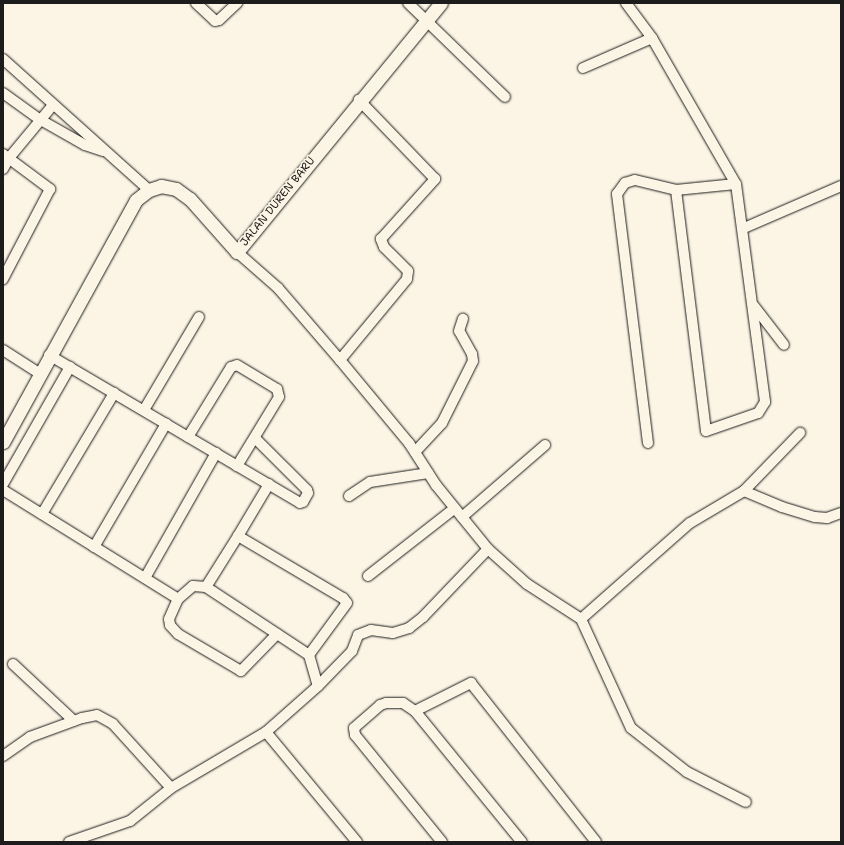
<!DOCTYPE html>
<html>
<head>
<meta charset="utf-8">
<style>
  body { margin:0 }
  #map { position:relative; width:844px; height:845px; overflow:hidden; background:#fcf5e5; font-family:"Shantell Sans",sans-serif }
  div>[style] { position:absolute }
  .roads { filter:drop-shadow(0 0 1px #1c1c1c) drop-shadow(0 0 1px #1c1c1c) }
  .minor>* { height:10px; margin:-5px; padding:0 5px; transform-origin:5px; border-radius:5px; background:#fcf5e5 }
  .tertiary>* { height:13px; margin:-6.5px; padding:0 6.5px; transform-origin:6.5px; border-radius:6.5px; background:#fcf5e5 }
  span { translate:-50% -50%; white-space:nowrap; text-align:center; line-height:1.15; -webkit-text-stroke:3.5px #fcf5e5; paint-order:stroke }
  .street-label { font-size:11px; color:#1c1c1c }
  .frame { position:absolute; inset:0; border:4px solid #1c1c1c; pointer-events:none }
</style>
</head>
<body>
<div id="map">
  <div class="roads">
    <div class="minor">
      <i style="left:196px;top:3px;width:26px;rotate:43deg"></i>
      <i style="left:215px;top:21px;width:4px;rotate:-14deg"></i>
      <i style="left:219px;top:20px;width:25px;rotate:-43deg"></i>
      <i style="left:408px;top:3px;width:135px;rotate:44.1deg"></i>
      <i style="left:626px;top:3px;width:44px;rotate:53.4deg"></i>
      <i style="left:652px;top:38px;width:168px;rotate:60.1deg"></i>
      <i style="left:736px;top:184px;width:220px;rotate:82.4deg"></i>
      <i style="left:765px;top:402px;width:13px;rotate:122deg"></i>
      <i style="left:758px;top:413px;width:55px;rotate:160.9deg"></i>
      <i style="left:706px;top:431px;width:243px;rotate:-97.1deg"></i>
      <i style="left:3px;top:59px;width:196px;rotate:41.9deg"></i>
      <i style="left:583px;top:68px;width:75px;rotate:-23.5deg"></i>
      <i style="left:3px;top:93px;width:44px;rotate:35.8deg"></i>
      <i style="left:39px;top:119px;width:53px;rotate:29.5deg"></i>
      <i style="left:85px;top:145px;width:19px;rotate:18deg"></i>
      <i style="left:3px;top:154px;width:59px;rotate:36.7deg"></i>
      <i style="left:50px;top:189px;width:102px;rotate:117.6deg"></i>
      <i style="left:3px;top:169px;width:13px;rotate:-61deg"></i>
      <i style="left:9px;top:158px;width:69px;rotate:-50.3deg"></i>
      <i style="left:744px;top:228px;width:106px;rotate:-23.4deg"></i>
      <i style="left:237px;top:252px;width:55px;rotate:41.3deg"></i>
      <i style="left:278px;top:288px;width:95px;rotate:49.3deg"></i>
      <i style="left:340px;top:360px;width:108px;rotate:50.3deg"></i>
      <i style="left:409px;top:443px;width:50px;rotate:57.3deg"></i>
      <i style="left:436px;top:485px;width:82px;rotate:50.9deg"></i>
      <i style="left:488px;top:549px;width:52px;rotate:41.9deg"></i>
      <i style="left:527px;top:584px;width:64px;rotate:32.9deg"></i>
      <i style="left:581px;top:619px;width:145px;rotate:-41.4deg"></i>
      <i style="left:690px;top:523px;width:63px;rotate:-30.7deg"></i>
      <i style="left:744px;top:491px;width:41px;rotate:22.8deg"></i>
      <i style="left:782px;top:507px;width:34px;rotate:17deg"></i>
      <i style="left:815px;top:517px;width:12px;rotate:5deg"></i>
      <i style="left:827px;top:518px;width:15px;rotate:-20deg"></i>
      <i style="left:754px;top:306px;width:49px;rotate:52.4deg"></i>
      <i style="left:3px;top:350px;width:43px;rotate:32.6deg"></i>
      <i style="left:49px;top:355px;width:291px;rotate:30.5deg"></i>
      <i style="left:300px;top:503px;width:3px;rotate:-18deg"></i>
      <i style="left:303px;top:502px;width:10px;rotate:-61deg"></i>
      <i style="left:308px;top:493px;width:3px;rotate:-108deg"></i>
      <i style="left:307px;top:490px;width:74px;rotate:-135deg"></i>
      <i style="left:340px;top:360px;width:105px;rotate:-50.4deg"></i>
      <i style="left:407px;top:279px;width:8px;rotate:-83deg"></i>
      <i style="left:408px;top:271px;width:34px;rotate:-135deg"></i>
      <i style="left:384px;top:247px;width:9px;rotate:-111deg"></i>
      <i style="left:381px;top:239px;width:81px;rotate:-48deg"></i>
      <i style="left:435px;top:179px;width:110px;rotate:-133.9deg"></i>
      <i style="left:144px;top:410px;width:108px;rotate:-59.4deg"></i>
      <i style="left:188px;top:437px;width:82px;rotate:-58.4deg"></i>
      <i style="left:231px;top:367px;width:6px;rotate:-18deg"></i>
      <i style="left:237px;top:365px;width:47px;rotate:31deg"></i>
      <i style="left:277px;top:389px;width:8px;rotate:76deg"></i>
      <i style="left:279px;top:397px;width:81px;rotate:121.3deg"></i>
      <i style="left:648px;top:443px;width:251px;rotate:-97.1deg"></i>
      <i style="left:617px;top:194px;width:14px;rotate:-54deg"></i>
      <i style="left:625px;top:183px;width:10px;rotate:-17deg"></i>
      <i style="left:635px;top:180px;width:42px;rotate:13.7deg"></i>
      <i style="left:676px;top:190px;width:60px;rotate:-5.7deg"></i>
      <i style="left:415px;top:452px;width:40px;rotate:-47deg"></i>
      <i style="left:442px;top:423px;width:69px;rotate:-63.4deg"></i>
      <i style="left:473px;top:361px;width:7px;rotate:-98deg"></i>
      <i style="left:472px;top:354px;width:26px;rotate:-119deg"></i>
      <i style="left:459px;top:331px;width:13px;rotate:-72deg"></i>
      <i style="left:3px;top:484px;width:135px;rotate:-60.2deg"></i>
      <i style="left:269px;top:484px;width:61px;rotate:120.8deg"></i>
      <i style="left:238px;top:536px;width:122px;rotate:30.6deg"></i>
      <i style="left:343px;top:598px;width:6px;rotate:51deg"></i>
      <i style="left:347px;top:603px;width:64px;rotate:126.2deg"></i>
      <i style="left:3px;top:490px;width:206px;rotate:31.9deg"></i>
      <i style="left:744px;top:491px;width:81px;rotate:-46deg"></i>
      <i style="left:349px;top:496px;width:25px;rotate:-34deg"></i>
      <i style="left:370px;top:482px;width:59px;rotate:-8.8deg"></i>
      <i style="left:42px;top:514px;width:141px;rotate:-59.2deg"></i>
      <i style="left:462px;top:517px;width:110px;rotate:-40.9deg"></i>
      <i style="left:94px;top:547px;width:143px;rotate:-59.7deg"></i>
      <i style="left:368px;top:576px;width:110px;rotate:-38deg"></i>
      <i style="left:145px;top:578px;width:144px;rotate:-60.4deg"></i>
      <i style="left:206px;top:587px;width:60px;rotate:-57.9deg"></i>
      <i style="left:581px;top:619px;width:120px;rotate:65.4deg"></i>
      <i style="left:631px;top:728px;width:71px;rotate:38.2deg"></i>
      <i style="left:687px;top:772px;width:66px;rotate:27deg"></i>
      <i style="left:277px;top:634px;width:52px;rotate:134.2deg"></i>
      <i style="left:241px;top:671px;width:73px;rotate:-149.6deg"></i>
      <i style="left:178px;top:634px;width:12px;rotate:-132deg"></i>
      <i style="left:170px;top:625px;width:6px;rotate:-99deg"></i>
      <i style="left:169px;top:619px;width:22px;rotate:-66deg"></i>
      <i style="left:178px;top:599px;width:20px;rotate:-41deg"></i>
      <i style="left:193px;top:586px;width:13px;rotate:4deg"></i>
      <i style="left:206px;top:587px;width:123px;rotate:33.4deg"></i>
      <i style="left:309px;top:655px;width:32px;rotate:74deg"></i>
      <i style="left:13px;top:664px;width:83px;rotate:43.1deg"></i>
      <i style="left:415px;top:711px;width:169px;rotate:50.8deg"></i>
      <i style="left:266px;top:732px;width:143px;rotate:50.4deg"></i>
      <i style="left:3px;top:756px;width:33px;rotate:-35deg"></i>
      <i style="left:30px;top:737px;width:55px;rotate:-20.1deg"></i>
      <i style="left:82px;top:718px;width:15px;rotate:-11deg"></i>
      <i style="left:97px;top:715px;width:18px;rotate:29deg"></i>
      <i style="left:113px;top:724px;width:86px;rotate:47.8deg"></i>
      <i style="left:69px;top:842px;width:65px;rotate:-19deg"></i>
      <i style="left:130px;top:821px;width:53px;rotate:-38.8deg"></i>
      <i style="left:171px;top:788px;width:110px;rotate:-30.5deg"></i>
      <i style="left:266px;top:732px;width:69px;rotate:-41.5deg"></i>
      <i style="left:318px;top:686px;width:49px;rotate:-45.8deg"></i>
      <i style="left:352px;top:651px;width:17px;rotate:-69deg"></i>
      <i style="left:358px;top:635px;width:14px;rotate:-21deg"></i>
      <i style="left:371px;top:630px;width:22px;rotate:8deg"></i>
      <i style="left:393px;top:633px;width:17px;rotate:-17deg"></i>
      <i style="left:409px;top:628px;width:18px;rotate:-38deg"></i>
      <i style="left:423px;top:617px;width:94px;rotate:-46.3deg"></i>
      <i style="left:442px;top:842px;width:138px;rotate:-129.1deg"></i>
      <i style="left:355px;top:735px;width:7px;rotate:-98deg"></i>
      <i style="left:354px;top:728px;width:35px;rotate:-41deg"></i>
      <i style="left:380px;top:705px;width:6px;rotate:-18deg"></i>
      <i style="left:386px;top:703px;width:17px"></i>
      <i style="left:403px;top:703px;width:14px;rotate:34deg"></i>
      <i style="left:415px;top:711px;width:63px;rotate:-26.6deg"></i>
      <i style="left:471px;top:683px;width:202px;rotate:51.8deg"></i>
    </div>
    <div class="tertiary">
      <i style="left:3px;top:442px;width:276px;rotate:-61.2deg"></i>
      <i style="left:136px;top:200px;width:16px;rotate:-38deg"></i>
      <i style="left:149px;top:190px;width:13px;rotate:-18deg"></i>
      <i style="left:161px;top:186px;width:15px;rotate:11deg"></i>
      <i style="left:176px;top:189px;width:17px;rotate:36deg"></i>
      <i style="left:190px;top:199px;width:71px;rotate:48.4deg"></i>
      <i style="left:237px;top:252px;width:322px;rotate:-50.7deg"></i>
    </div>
  </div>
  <div class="street-label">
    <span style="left:278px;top:202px;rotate:-51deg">JALAN DUREN BARU</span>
  </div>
  <div class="frame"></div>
</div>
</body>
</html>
